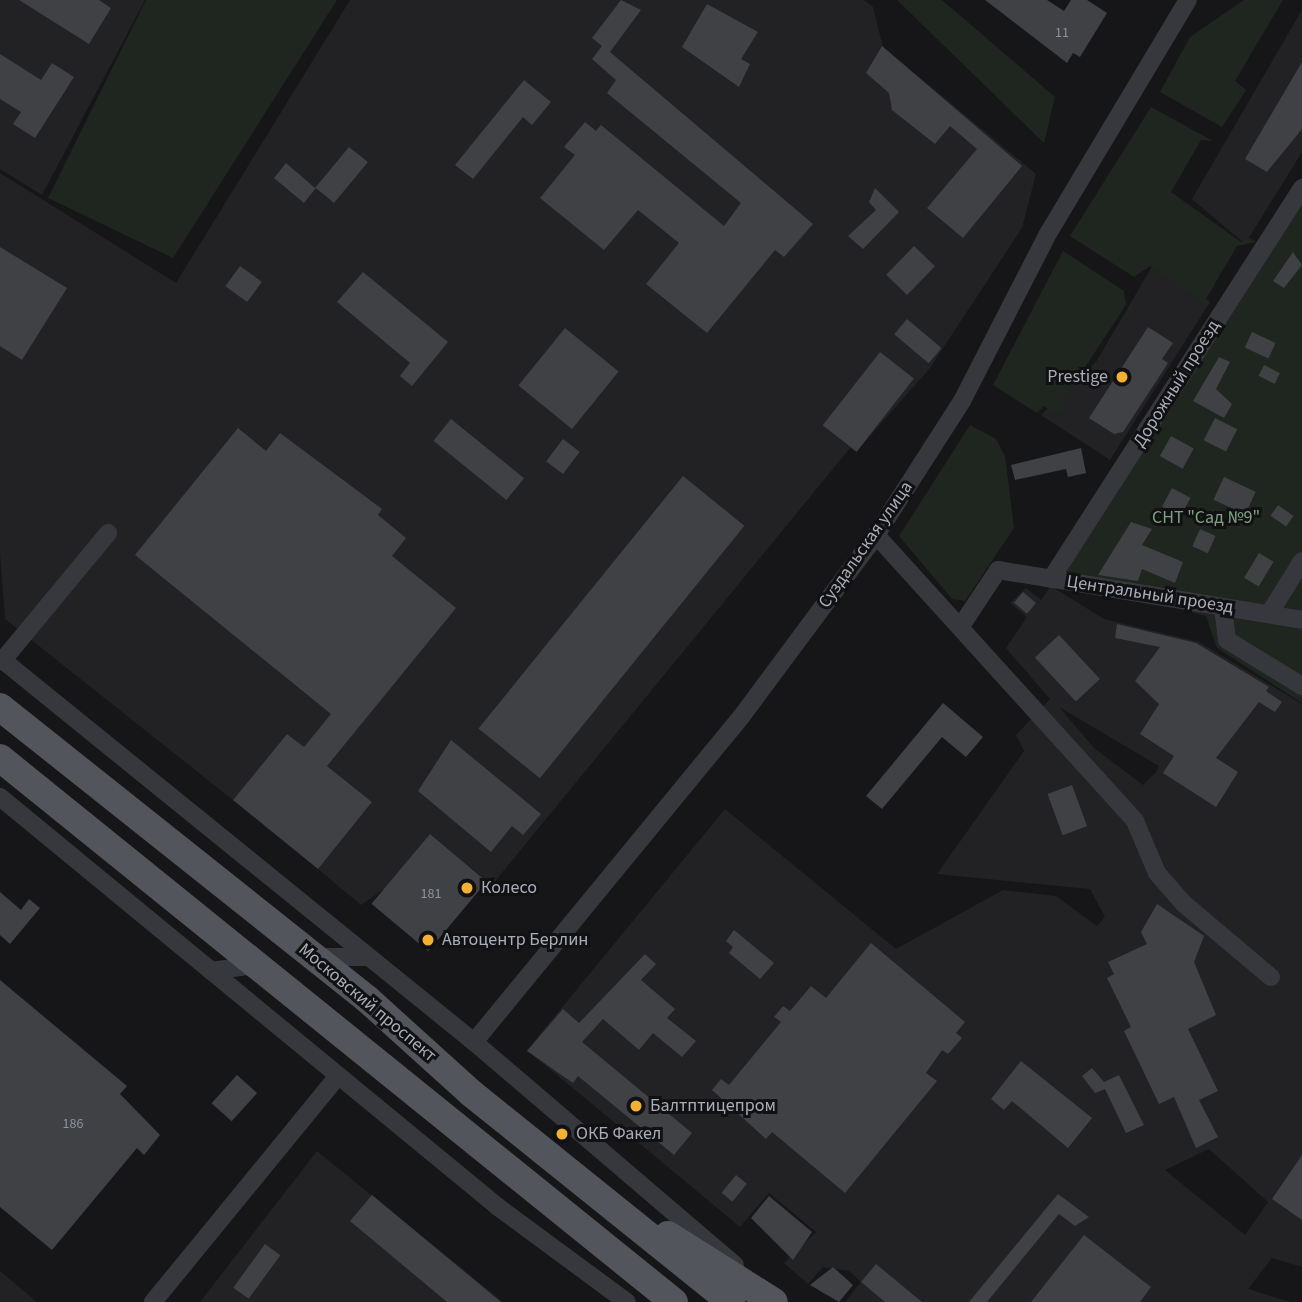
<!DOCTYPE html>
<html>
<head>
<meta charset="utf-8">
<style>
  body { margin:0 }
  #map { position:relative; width:1302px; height:1302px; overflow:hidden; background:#161618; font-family:"Source Sans 3",sans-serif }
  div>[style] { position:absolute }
  .built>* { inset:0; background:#222225 }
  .green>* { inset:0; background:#1e261f }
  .building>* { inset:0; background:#404145; transform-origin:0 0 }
  .street>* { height:18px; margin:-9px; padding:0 9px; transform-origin:9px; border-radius:9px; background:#37383d }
  .primary>* { height:28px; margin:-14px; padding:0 14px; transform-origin:14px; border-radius:14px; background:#53555c }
  .dots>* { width:19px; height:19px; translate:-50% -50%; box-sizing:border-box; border:4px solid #111113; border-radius:50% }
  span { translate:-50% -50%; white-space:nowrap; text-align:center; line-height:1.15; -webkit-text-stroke:6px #111113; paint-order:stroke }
  .number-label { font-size:14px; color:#8e929b }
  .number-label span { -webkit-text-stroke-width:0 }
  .poi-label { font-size:18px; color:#a8adb8 }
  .right { translate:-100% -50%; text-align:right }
  .left { translate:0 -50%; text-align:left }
  .street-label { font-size:18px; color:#a8adb8 }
  .park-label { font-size:18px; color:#7fa381 }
</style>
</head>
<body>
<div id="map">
  <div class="built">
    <i style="clip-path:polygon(0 0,145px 0,42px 195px,0 169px)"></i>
    <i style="clip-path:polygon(350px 0,864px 0,873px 7px,883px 47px,1036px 174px,1022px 228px,930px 368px,856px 452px,850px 448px,492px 885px,430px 834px,394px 882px,361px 905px,318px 869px,372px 802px,287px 734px,233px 800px,5px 619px,0 553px,0 173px,176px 283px)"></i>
    <i style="clip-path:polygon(1302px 10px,1302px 152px,1245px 244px,1192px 199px)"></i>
    <i style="clip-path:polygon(1157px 258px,1210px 302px,1110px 460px,1041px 415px,1096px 362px)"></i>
    <i style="clip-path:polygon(evenodd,1051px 586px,1104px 619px,1199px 642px,1302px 704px,1302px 1267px,1272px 1258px,1248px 1289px,1290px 1302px,845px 1302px,861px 1282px,849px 1271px,823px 1267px,808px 1284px,784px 1263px,816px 1232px,769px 1193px,740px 1227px,527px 1050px,725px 809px,896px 949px,1003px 890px,1056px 896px,1097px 926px,1105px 917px,1090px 889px,937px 874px,1024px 751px,1016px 735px,1050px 699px,1006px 648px,1027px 617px,1010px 603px,1026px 588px,1041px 600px,1051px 586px,1059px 707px,1159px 766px,1156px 772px,1143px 785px,1094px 748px,1059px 707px,1051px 586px,1209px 1149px,1268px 1202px,1245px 1235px,1165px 1170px,1209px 1149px)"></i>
    <i style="clip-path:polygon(317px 1151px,503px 1302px,200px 1302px)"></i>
    <i style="clip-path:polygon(0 1271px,37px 1302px,0 1302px)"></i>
  </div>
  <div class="green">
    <i style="clip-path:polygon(146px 0,337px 0,173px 258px,48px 198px)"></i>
    <i style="clip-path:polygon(897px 0,942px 0,1055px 97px,1044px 143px)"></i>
    <i style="clip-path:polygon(1244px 0,1283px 0,1235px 81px,1246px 90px,1222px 127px,1160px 92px,1190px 37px)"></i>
    <i style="clip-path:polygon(1151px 107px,1213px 141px,1201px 140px,1171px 192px,1241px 242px,1246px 236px,1256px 242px,1237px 246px,1203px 304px,1150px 266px,1134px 277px,1070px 236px)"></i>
    <i style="clip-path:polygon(1302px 185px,1302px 703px,1217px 648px,1206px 616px,1060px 576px)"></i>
    <i style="clip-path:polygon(1063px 251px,1124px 291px,1126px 305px,1064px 399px,1065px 414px,1056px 415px,1044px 406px,1037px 413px,993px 385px)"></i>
    <i style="clip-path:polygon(970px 425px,996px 439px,1005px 456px,1014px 528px,965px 601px,952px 599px,899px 536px)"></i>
  </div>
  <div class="building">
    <i style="clip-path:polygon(19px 0,99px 0,111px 8px,89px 44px)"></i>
    <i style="clip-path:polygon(621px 0,641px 10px,610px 52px,813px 224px,784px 257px,775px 250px,707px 333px,646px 284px,679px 243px,638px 210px,604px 250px,540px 198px,575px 155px,564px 147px,585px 122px,596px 131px,601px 125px,724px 226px,741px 203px,607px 93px,616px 80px,592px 59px,602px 46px,592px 38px)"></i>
    <i style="clip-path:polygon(985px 0,1047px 0,1064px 11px,1071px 0,1087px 0,1107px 13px,1080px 57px,1073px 53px,1067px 63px)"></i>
    <i style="clip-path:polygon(707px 4px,758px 32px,741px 59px,750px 64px,739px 87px,682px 47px)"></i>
    <i style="clip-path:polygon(882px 46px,1022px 166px,963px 238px,927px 208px,977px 149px,950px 126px,935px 144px,892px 110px,889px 93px,866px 73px)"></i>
    <i style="clip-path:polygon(0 54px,41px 80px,52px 63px,74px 77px,35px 138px,13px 124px,21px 112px,0 99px)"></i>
    <i style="clip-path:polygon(1302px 62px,1302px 129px,1267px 172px,1245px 159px)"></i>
    <i style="clip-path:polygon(524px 80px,551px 102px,532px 125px,523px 117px,473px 179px,455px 165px)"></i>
    <i style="clip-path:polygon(349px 147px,368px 162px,334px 203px,316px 188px,304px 203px,274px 178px,286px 163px,315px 188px)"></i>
    <i style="clip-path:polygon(875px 188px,899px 212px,863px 249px,848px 236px,876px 210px,869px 202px)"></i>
    <i style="left:914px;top:246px;width:29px;height:40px;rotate:44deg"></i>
    <i style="clip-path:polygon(0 247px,67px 288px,22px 360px,0 346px)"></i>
    <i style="clip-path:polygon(1293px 252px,1302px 265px,1284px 288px,1273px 281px)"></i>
    <i style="left:240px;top:266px;width:27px;height:25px;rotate:36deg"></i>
    <i style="clip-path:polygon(363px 272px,448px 342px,412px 386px,400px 376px,410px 363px,337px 302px)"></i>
    <i style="left:907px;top:319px;width:45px;height:20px;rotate:40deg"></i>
    <i style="clip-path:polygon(1148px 327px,1173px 343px,1162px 359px,1168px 363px,1123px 432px,1114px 434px,1089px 418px)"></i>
    <i style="left:565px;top:328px;width:69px;height:74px;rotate:39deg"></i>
    <i style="left:1252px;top:332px;width:26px;height:17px;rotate:25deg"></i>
    <i style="left:880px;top:352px;width:43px;height:93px;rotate:38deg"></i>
    <i style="clip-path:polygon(1219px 357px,1230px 362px,1216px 389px,1232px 404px,1224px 418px,1193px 401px)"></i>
    <i style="left:1264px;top:365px;width:18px;height:12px;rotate:27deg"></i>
    <i style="left:1215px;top:418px;width:25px;height:25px;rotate:27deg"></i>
    <i style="left:451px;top:419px;width:94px;height:28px;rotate:39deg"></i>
    <i style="clip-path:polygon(238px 428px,266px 451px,280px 433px,382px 509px,378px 515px,406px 538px,392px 556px,456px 608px,327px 766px,372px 802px,318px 869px,233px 800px,287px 734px,304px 747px,331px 714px,135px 555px)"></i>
    <i style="left:1171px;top:436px;width:26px;height:23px;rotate:29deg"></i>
    <i style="left:563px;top:439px;width:21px;height:28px;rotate:37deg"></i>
    <i style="clip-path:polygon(1081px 448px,1086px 473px,1068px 477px,1066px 469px,1015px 480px,1011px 465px)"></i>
    <i style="left:683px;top:476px;width:79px;height:325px;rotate:39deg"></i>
    <i style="left:1224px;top:477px;width:35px;height:25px;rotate:25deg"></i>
    <i style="left:1172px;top:488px;width:21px;height:21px;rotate:28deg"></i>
    <i style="left:1278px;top:505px;width:19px;height:13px;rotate:35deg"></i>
    <i style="clip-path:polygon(1131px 522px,1152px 529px,1142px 545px,1183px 562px,1175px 583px,1142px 569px,1138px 581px,1098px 575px)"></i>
    <i style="left:1200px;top:529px;width:17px;height:19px;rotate:24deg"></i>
    <i style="left:1259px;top:553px;width:17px;height:29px;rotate:31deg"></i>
    <i style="left:1023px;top:592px;width:17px;height:14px;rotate:40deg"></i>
    <i style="clip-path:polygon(1117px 624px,1196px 643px,1269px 687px,1266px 691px,1282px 702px,1275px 712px,1259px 702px,1216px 758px,1238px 772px,1216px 807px,1163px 773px,1174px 756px,1140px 734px,1159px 704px,1135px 681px,1160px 647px,1115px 638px)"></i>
    <i style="left:1059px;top:635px;width:60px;height:33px;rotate:47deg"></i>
    <i style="clip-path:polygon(943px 703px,983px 737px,966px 757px,942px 737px,882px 809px,866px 796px)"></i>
    <i style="clip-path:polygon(451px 740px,541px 814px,523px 835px,512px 826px,491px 852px,418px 791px)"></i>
    <i style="left:1072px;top:785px;width:44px;height:26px;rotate:70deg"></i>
    <i style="left:430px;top:834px;width:74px;height:91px;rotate:40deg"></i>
    <i style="clip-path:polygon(0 892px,21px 910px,29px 899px,40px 908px,10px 944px,0 935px)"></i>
    <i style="clip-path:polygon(1157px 904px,1204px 936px,1194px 962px,1216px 1015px,1188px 1029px,1218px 1091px,1199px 1100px,1218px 1137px,1196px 1148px,1174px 1097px,1159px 1104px,1124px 1031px,1131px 1027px,1107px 978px,1114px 974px,1108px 962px,1147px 944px,1141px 932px)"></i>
    <i style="clip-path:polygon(734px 930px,774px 963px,760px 979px,729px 953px,733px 947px,726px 941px)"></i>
    <i style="clip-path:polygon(871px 943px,965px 1022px,956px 1033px,962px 1038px,948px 1054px,942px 1050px,926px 1073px,937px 1081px,845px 1193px,772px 1132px,766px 1139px,712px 1090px,721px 1079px,729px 1085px,781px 1022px,774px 1017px,783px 1006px,790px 1011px,811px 986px,826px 998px)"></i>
    <i style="clip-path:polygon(645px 954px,656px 964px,641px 980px,675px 1009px,667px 1018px,696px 1041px,682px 1057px,653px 1033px,639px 1050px,603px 1019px,582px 1042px,692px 1133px,674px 1155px,578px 1076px,573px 1083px,527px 1051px,563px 1009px,579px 1023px)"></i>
    <i style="clip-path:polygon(0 980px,127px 1086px,120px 1094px,160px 1135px,144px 1155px,137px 1148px,52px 1250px,0 1207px)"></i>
    <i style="clip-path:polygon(1021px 1061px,1092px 1118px,1068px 1148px,1012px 1101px,1004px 1110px,991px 1099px)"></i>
    <i style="clip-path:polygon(1092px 1068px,1104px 1082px,1119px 1075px,1144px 1125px,1126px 1133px,1105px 1089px,1095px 1093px,1082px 1076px)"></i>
    <i style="left:237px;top:1075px;width:27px;height:38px;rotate:42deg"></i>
    <i style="clip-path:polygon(1302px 1155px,1302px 1220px,1272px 1199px)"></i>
    <i style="left:736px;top:1175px;width:14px;height:23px;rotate:39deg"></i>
    <i style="clip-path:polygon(1058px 1194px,1089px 1217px,1075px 1226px,1059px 1214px,987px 1302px,969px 1302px)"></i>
    <i style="clip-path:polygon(372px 1195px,501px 1302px,447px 1302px,350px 1221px)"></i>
    <i style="clip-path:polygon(769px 1196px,812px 1232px,793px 1260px,751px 1218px)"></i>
    <i style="clip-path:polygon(1084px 1235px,1151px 1287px,1140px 1302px,1031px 1302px)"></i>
    <i style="left:265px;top:1244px;width:19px;height:54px;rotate:36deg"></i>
    <i style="clip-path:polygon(876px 1264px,922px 1302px,885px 1302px,861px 1282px)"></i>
    <i style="clip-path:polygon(833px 1267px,853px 1285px,839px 1302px,810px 1285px)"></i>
  </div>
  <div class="street">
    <i style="left:876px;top:535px;width:386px;rotate:47.8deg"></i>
    <i style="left:1135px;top:821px;width:56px;rotate:67.1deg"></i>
    <i style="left:1157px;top:873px;width:40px;rotate:49deg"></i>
    <i style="left:1183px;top:903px;width:115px;rotate:40.1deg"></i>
    <i style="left:1051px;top:579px;width:465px;rotate:-57.3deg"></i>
    <i style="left:1223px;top:607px;width:33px;rotate:83deg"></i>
    <i style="left:1227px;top:640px;width:88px;rotate:31.5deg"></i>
    <i style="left:1269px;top:614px;width:62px;rotate:-58.1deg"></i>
    <i style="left:961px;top:626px;width:67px;rotate:-56.5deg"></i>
    <i style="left:998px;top:570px;width:308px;rotate:9.3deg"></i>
    <i style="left:0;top:658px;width:610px;rotate:39.01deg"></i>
    <i style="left:474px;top:1042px;width:343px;rotate:40.5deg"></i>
    <i style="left:3px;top:660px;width:165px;rotate:-50.4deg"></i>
    <i style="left:0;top:797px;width:645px;rotate:39.46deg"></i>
    <i style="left:498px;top:1207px;width:160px;rotate:36.4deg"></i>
    <i style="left:315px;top:957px;width:53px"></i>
    <i style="left:211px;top:971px;width:44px;rotate:-7.8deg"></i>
    <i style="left:474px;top:1042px;width:421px;rotate:-50.6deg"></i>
    <i style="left:741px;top:717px;width:227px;rotate:-53.4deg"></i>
    <i style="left:876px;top:535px;width:159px;rotate:-57.3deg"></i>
    <i style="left:962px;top:401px;width:190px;rotate:-62.8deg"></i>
    <i style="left:1049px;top:232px;width:270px;rotate:-59.1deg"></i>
    <i style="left:153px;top:1302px;width:291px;rotate:-50.7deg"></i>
  </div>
  <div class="primary">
    <i style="left:0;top:707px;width:469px;rotate:38.5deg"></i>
    <i style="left:367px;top:999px;width:140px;rotate:42.1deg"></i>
    <i style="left:471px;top:1093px;width:334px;rotate:38.8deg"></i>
    <i style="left:0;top:758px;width:866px;rotate:38.91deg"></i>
    <i style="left:668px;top:1235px;width:125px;rotate:32.3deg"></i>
  </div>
  <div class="dots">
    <i style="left:1122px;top:377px;background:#f2b134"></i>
    <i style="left:467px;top:888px;background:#f2b134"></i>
    <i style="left:428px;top:940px;background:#f2b134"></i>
    <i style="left:636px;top:1106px;background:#f2b134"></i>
    <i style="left:562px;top:1134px;background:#f2b134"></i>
  </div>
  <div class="number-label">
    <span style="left:1062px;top:33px">11</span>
    <span style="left:431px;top:894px">181</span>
    <span style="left:73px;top:1124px">186</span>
  </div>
  <div class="poi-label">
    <span class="right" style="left:1108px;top:377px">Prestige</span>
    <span class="left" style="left:481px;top:888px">Колесо</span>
    <span class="left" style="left:442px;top:940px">Автоцентр Берлин</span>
    <span class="left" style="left:650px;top:1106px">Балтптицепром</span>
    <span class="left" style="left:576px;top:1134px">ОКБ Факел</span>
  </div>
  <div class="street-label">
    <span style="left:1177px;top:384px;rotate:-58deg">Дорожный проезд</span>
    <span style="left:866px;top:545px;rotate:-55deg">Суздальская улица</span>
    <span style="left:1150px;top:595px;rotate:9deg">Центральный проезд</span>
    <span style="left:367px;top:1003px;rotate:40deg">Московский проспект</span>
  </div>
  <div class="park-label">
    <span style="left:1206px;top:518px">СНТ "Сад №9"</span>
  </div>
</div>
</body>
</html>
